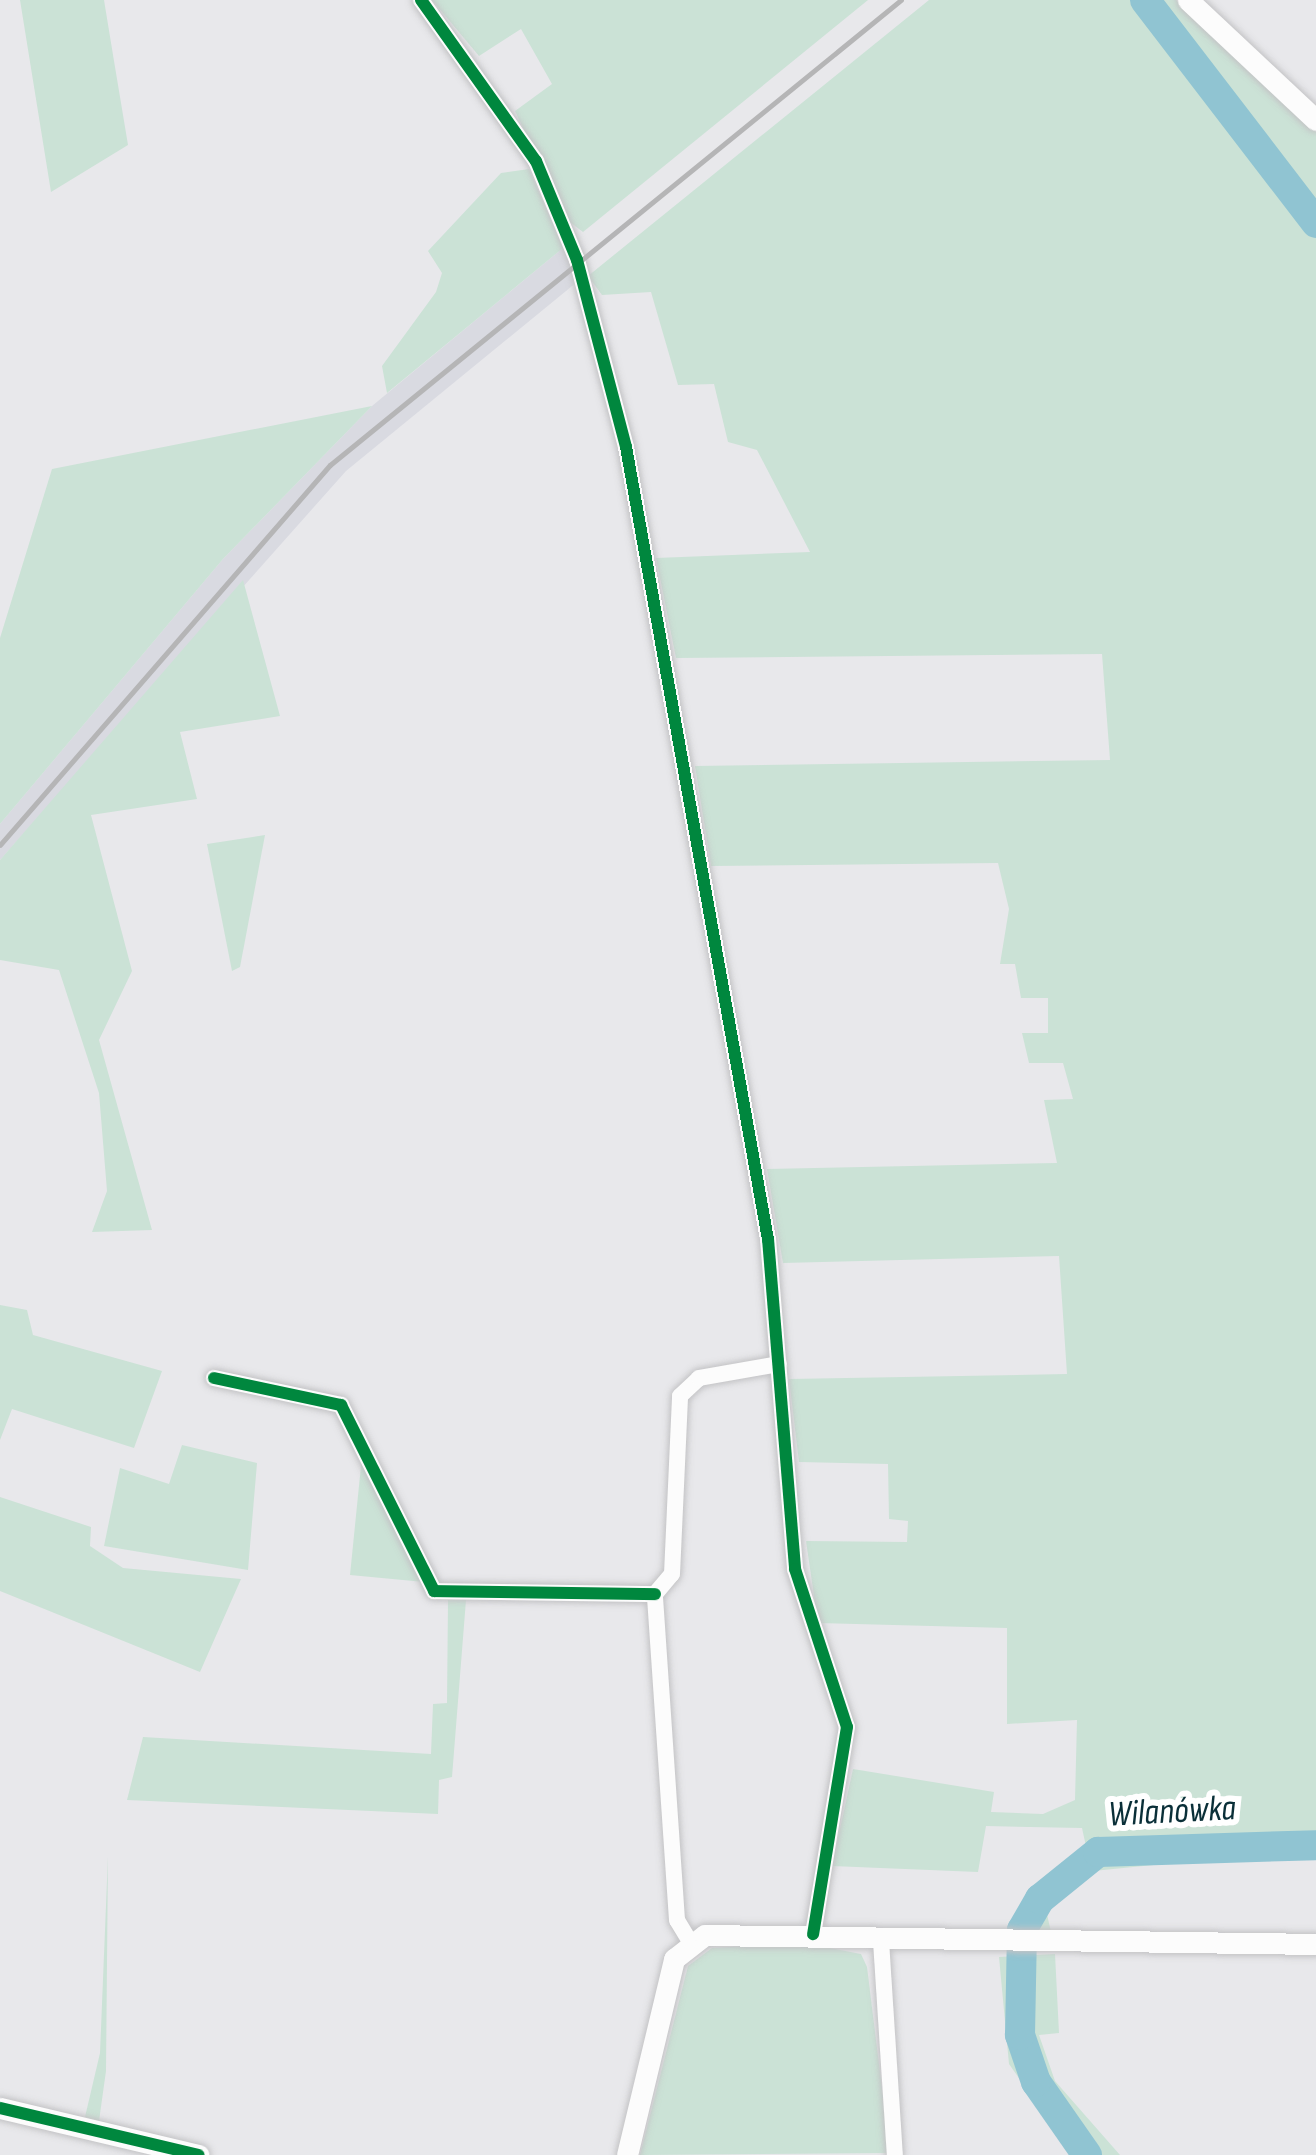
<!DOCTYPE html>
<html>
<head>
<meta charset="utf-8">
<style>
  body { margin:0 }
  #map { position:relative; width:1316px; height:2155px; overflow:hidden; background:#e8e8eb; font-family:"Sofia Sans Condensed",sans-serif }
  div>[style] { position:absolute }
  .built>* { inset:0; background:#d9dae1 }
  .green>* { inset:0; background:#cbe2d6 }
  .river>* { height:30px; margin:-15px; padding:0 15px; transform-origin:15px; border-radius:15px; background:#90c4d2 }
  .roads { filter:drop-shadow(0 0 3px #c3c3c5) drop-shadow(0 0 3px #c3c3c5) }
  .minor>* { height:16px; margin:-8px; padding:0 8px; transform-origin:8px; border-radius:8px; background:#fcfcfc }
  .tertiary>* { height:21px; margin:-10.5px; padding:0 10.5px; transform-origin:10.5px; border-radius:10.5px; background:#fcfcfc }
  .rail>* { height:4.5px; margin:-2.25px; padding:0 2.25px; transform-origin:2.25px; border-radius:2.25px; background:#b5b5b6 }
  .cycleway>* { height:12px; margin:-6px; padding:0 6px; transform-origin:6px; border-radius:6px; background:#00873e }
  span { translate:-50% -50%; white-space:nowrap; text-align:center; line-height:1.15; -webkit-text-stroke:12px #fff; paint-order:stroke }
  .water-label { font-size:36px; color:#0a2f38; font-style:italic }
</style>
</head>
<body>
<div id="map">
  <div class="built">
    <i style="clip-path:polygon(563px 248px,577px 282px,346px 471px,0 860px,0 824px,223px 559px,372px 406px)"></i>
  </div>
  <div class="green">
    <i style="clip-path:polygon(20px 0,104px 0,114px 61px,128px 145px,51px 192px)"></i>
    <i style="clip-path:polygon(432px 0,868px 0,583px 232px,566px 219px,515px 111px,552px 84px,521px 29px,479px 56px)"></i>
    <i style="clip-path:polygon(929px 0,1176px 0,1316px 132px,1316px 1849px,1083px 1872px,1046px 1910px,1051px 1932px,1008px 1933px,1031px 1893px,1087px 1851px,1082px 1828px,986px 1826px,978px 1872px,832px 1866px,853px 1769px,994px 1792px,991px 1812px,1043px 1814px,1075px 1800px,1077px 1720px,1007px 1724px,1007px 1628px,818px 1623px,806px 1541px,907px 1542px,908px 1521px,889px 1519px,888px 1464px,799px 1462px,789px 1379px,1067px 1374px,1059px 1256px,783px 1263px,767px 1169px,1057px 1163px,1044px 1100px,1073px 1099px,1063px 1063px,1029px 1063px,1022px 1033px,1048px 1033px,1048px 998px,1021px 998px,1015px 964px,1000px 964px,1009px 909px,998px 863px,711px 866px,695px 766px,1110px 760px,1102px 654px,676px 658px,656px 558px,810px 552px,757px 450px,728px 442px,714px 384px,678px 385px,651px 292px,602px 295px,588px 276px)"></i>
    <i style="clip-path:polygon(529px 169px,563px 248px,387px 393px,382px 366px,436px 292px,442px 273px,428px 251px,501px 173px)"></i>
    <i style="clip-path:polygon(372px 406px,223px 559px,0 824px,0 638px,52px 469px)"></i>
    <i style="clip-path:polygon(243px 580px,280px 716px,180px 732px,197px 799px,91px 815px,132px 971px,99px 1040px,152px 1230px,92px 1232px,107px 1191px,99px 1093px,59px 970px,0 960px,0 860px)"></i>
    <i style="clip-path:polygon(265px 835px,240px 967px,232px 971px,207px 844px)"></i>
    <i style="clip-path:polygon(0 1305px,27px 1310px,33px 1335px,162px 1371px,134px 1448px,12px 1409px,0 1440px)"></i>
    <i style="clip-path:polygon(182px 1445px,257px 1463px,248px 1570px,104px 1546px,120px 1468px,169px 1484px)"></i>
    <i style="clip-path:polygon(362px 1456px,424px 1582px,350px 1575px)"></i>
    <i style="clip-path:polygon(0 1497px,91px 1527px,90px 1546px,123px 1568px,241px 1579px,200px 1672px,0 1591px)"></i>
    <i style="clip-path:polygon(448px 1600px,466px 1600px,452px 1777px,439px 1780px,438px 1814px,127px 1800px,143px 1737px,431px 1754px,433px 1704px,447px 1703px)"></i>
    <i style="clip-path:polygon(108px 1856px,106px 2071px,99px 2121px,85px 2117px,100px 2053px)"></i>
    <i style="clip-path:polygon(804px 1943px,861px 1954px,867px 1967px,890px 2153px,640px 2155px,688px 1966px,712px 1948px)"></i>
    <i style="clip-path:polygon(1055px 1954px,1059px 2033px,1039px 2035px,1055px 2081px,1120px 2155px,1073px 2155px,1009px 2064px,999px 1957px)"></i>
  </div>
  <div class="river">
    <i style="left:1145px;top:0;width:281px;rotate:52.5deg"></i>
    <i style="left:1087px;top:2155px;width:89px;rotate:-124.9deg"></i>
    <i style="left:1036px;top:2082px;width:50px;rotate:-108.8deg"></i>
    <i style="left:1020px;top:2035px;width:105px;rotate:-88.9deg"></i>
    <i style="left:1022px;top:1930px;width:36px;rotate:-60deg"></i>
    <i style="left:1040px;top:1899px;width:75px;rotate:-39deg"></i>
    <i style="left:1098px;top:1852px;width:218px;rotate:-1.8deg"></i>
  </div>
  <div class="roads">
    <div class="minor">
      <i style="left:421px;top:0;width:198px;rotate:54.5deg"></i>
      <i style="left:536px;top:161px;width:107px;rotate:67.5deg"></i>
      <i style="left:577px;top:260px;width:193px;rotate:75.3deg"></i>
      <i style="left:626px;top:447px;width:805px;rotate:79.84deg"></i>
      <i style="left:768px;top:1239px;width:331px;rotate:85.3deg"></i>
      <i style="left:795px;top:1569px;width:166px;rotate:71.8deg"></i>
      <i style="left:847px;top:1727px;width:210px;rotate:99.3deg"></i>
      <i style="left:214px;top:1378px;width:130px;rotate:12deg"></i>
      <i style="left:341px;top:1405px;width:208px;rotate:63.4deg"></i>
      <i style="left:434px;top:1591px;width:221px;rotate:0.8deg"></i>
      <i style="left:689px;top:1940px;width:23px;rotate:-121deg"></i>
      <i style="left:677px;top:1920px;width:327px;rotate:-93.9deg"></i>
      <i style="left:655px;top:1594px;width:26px;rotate:-50deg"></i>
      <i style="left:672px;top:1574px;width:178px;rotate:-87.4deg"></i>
      <i style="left:680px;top:1396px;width:26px;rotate:-43deg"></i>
      <i style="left:699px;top:1378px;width:81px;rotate:-9.9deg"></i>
      <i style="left:881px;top:1941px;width:214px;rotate:86.3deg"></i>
    </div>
    <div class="tertiary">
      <i style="left:1188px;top:0;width:175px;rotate:43.2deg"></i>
      <i style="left:0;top:2108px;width:204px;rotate:13.3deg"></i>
      <i style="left:627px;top:2155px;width:202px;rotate:-76.5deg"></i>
      <i style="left:674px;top:1959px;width:39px;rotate:-38deg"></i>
      <i style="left:705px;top:1935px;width:611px;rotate:0.84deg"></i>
    </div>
  </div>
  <div class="rail">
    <i style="left:0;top:845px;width:503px;rotate:-49.03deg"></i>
    <i style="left:330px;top:465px;width:736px;rotate:-39.16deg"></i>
  </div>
  <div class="cycleway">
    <i style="left:421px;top:0;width:198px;rotate:54.5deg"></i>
    <i style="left:536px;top:161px;width:107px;rotate:67.5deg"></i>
    <i style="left:577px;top:260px;width:193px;rotate:75.3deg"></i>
    <i style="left:626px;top:447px;width:805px;rotate:79.84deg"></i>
    <i style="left:768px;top:1239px;width:331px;rotate:85.3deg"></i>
    <i style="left:795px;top:1569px;width:166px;rotate:71.8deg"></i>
    <i style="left:847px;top:1727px;width:210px;rotate:99.3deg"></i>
    <i style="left:214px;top:1378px;width:130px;rotate:12deg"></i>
    <i style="left:341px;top:1405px;width:208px;rotate:63.4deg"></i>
    <i style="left:434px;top:1591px;width:221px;rotate:0.8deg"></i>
    <i style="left:0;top:2108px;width:204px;rotate:13.3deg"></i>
  </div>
  <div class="water-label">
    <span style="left:1172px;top:1812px;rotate:-3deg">Wilanówka</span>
  </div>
</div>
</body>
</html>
